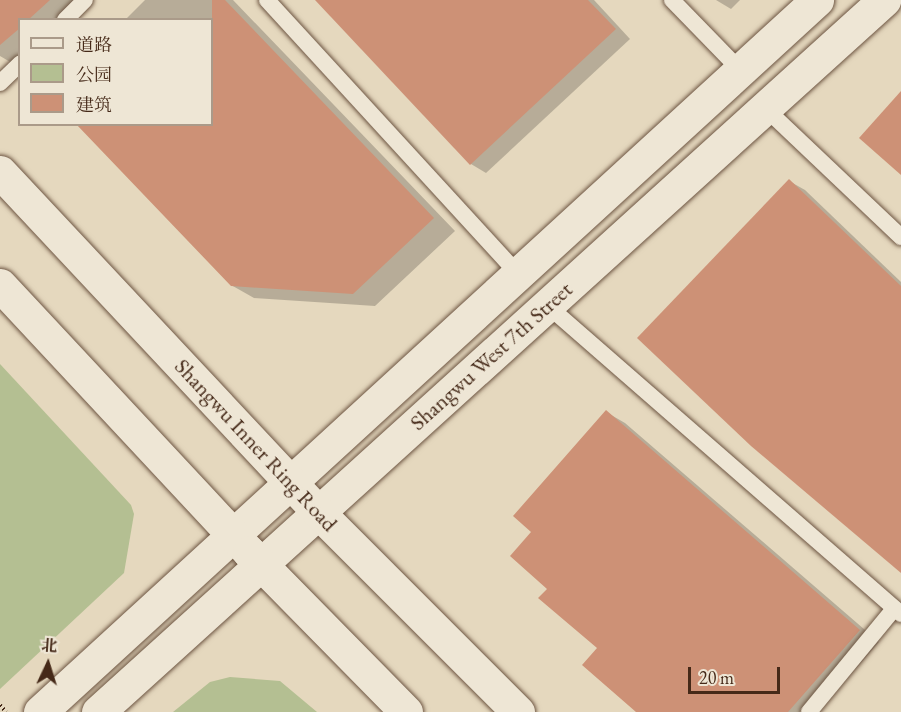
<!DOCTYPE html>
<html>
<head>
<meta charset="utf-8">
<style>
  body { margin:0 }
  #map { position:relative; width:901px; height:712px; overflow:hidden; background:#e5d8be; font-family:"EB Garamond","Noto Serif SC",serif }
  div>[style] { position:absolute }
  .green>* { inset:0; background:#b4bf92 }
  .shadow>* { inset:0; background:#0003 }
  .building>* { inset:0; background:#cd9176 }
  .path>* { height:4px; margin-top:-2px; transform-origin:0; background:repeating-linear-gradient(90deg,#452918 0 1.5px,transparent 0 4.5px) }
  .roads { filter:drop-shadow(0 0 2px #6d5542) drop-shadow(0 0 2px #6d5542) }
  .lane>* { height:16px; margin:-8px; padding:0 8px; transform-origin:8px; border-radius:8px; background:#eee6d5 }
  .street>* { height:33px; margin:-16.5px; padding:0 16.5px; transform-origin:16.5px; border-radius:16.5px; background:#eee6d5 }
  .secondary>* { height:33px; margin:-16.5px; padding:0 16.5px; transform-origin:16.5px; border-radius:16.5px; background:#eee6d5 }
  span { translate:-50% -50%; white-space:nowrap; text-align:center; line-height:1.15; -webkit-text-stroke:4.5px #eee6d5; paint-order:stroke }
  .street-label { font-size:22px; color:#452918 }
  .legend { position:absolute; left:18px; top:18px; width:195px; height:108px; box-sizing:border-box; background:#eee6d5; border:2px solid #aa9a89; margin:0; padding:8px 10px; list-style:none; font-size:18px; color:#452918 }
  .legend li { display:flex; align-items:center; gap:12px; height:30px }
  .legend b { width:30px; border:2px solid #aa9a89 }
  .north { position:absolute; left:18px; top:634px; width:60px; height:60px; -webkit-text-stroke:4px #eee6d5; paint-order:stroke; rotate:4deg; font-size:16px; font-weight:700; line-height:24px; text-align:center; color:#452918 }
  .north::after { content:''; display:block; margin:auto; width:21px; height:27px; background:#452918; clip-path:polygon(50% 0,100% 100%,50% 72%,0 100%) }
  .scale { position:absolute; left:688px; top:667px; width:92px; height:27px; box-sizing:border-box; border:3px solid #452918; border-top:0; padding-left:8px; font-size:18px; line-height:21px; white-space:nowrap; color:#452918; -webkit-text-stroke:4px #eee6d5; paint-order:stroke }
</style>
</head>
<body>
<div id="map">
  <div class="green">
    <i style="clip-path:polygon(0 364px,131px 505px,134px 514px,124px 573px,0 689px)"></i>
    <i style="clip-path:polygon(230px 677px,280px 681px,317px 712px,173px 712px,210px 682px)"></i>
  </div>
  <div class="shadow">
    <i style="clip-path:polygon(0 0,81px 0,60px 20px,20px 20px,20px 56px,12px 63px,0 56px)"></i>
    <i style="clip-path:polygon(145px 0,233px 0,455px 231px,375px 306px,254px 298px,231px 285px,212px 124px,212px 20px,125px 20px)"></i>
    <i style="clip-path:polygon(318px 0,594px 0,630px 39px,486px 173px,471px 164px)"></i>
    <i style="clip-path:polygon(716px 0,740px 0,731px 9px)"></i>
    <i style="clip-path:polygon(789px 181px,805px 190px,901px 282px,901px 571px)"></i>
    <i style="clip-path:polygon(606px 412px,625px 423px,879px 642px,818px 712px,638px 712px,599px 648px,549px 588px,533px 532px)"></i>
  </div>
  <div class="building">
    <i style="clip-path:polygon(0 0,50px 0,28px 20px,20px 20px,20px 28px,0 45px)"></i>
    <i style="clip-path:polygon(212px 0,225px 0,434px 218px,353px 294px,231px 286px,76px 124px,212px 124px)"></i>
    <i style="clip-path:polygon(315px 0,588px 0,616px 29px,470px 165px)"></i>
    <i style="clip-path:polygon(901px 91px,901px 175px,859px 138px)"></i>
    <i style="clip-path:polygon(789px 179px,901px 286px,901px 573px,751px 446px,637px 338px)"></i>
    <i style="clip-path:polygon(606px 410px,860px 630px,788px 712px,636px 712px,582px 665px,597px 648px,538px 598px,547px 589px,510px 556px,531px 532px,513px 516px)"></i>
  </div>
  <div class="path">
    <i style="left:0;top:705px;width:9px;rotate:49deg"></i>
  </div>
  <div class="roads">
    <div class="lane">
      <i style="left:267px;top:0;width:372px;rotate:47.5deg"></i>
      <i style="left:672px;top:0;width:98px;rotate:45.8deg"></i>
      <i style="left:65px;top:20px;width:28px;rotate:-45deg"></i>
      <i style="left:0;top:83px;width:28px;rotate:-44deg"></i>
      <i style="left:764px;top:107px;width:189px;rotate:43.5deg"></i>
      <i style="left:547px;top:305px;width:470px;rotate:41.1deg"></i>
      <i style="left:809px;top:712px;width:134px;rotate:-50.5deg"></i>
    </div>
    <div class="street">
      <i style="left:40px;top:712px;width:1054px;rotate:-42.5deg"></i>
      <i style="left:98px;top:712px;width:1061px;rotate:-42.17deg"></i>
    </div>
    <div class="secondary">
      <i style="left:0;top:172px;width:466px;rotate:46.9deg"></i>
      <i style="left:318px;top:512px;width:283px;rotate:45deg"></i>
      <i style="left:0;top:285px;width:365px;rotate:47deg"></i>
      <i style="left:249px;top:552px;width:224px;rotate:45.5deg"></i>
    </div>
  </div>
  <div class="street-label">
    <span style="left:491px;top:356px;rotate:-42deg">Shangwu West 7th Street</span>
    <span style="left:256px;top:445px;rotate:47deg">Shangwu Inner Ring Road</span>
  </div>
  <ul class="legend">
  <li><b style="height:8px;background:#eee6d5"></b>道路</li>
  <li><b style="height:16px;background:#b4bf92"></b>公园</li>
  <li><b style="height:16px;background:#cd9176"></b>建筑</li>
  </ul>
  <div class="north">北</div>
  <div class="scale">20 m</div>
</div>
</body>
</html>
